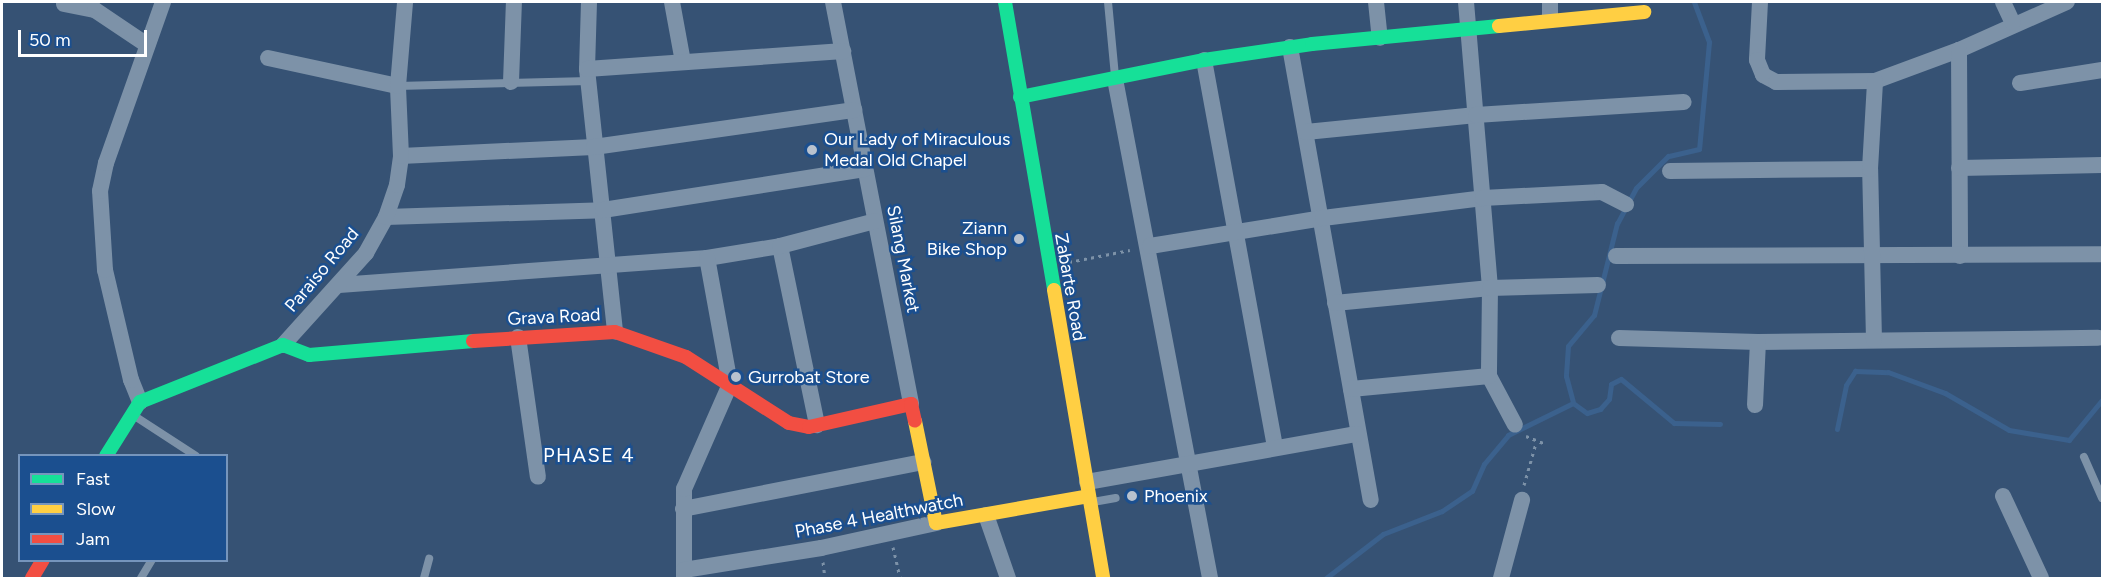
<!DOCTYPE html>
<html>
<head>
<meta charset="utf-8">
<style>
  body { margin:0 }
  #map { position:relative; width:2104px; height:580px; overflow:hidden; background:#365274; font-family:Figtree,sans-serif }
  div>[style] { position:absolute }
  .stream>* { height:5px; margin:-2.5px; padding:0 2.5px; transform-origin:2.5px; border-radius:2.5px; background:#3b618d }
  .path>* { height:3px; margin-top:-1.5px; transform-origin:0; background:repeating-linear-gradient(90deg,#7d92a8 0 3px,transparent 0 7.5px) }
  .lane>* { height:8px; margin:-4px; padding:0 4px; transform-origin:4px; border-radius:4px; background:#7d92a8 }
  .street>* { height:16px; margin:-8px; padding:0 8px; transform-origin:8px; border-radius:8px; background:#7d92a8 }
  .fast>* { height:14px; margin:-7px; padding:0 7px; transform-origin:7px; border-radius:7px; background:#16e098 }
  .slow>* { height:14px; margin:-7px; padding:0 7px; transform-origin:7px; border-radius:7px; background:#ffcf43 }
  .jam>* { height:14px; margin:-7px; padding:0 7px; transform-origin:7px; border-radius:7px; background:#f24e42 }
  .dots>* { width:16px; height:16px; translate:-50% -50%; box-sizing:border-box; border:3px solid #1b4f8f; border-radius:50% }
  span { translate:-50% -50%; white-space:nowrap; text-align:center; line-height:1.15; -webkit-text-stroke:5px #1b4f8f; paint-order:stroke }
  .poi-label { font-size:18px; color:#fff }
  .left { translate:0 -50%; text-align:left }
  .right { translate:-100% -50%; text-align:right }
  .street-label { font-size:18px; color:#fff }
  .neighbourhood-label { font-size:20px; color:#fff; letter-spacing:1.5px }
  .frame { position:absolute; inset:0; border:3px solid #fff; pointer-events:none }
  .legend { position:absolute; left:18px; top:454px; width:210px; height:108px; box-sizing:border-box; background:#1b4f8f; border:2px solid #7695bc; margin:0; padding:8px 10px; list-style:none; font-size:18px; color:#fff }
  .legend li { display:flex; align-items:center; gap:12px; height:30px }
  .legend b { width:30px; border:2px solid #7695bc }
  .scale { position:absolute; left:18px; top:30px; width:129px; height:27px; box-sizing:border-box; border:3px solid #fff; border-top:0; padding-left:8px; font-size:18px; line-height:21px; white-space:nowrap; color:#fff; -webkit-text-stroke:4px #1b4f8f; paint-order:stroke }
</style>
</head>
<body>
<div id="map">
  <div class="stream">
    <i style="left:1694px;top:2px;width:43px;rotate:69.4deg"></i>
    <i style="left:1709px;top:42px;width:107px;rotate:95.3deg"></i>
    <i style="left:1699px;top:149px;width:32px;rotate:167deg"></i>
    <i style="left:1668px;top:156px;width:45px;rotate:135deg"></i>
    <i style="left:1636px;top:188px;width:40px;rotate:118deg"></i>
    <i style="left:1617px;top:223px;width:95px;rotate:104deg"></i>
    <i style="left:1594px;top:315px;width:40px;rotate:130deg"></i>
    <i style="left:1568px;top:346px;width:30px;rotate:94deg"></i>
    <i style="left:1566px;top:376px;width:28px;rotate:75deg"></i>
    <i style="left:1573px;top:403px;width:17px;rotate:36deg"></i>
    <i style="left:1587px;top:413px;width:14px;rotate:-17deg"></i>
    <i style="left:1600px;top:409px;width:13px;rotate:-48deg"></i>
    <i style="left:1609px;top:399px;width:15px;rotate:-82deg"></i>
    <i style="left:1611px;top:384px;width:11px;rotate:-27deg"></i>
    <i style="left:1621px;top:379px;width:69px;rotate:39.7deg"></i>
    <i style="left:1674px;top:423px;width:46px;rotate:1.2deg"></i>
    <i style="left:1837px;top:429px;width:45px;rotate:-78.4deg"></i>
    <i style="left:1846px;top:385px;width:17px;rotate:-57deg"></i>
    <i style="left:1855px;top:371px;width:33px;rotate:2deg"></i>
    <i style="left:1888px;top:372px;width:61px;rotate:20.2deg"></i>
    <i style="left:1945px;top:393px;width:74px;rotate:30deg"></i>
    <i style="left:2009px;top:430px;width:61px;rotate:9.5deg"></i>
    <i style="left:2069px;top:440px;width:52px;rotate:-50.5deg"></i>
    <i style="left:1326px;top:578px;width:72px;rotate:-37.7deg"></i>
    <i style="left:1383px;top:534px;width:63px;rotate:-21.3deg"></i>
    <i style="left:1442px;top:511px;width:36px;rotate:-34deg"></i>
    <i style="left:1472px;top:491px;width:30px;rotate:-66deg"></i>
    <i style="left:1484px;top:464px;width:38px;rotate:-50deg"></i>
    <i style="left:1508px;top:435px;width:72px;rotate:-26.2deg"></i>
  </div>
  <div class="path">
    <i style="left:1069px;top:262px;width:62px;rotate:-11.1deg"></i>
    <i style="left:1526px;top:436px;width:22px;rotate:22deg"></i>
    <i style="left:1524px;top:485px;width:44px;rotate:-74.1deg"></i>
    <i style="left:893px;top:547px;width:32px;rotate:77deg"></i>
    <i style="left:823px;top:562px;width:16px;rotate:83deg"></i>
  </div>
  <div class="lane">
    <i style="left:1108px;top:2px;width:74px;rotate:84.6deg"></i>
    <i style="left:398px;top:86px;width:191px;rotate:-1.5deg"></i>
    <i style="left:133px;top:415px;width:75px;rotate:33.1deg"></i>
    <i style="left:2084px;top:457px;width:45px;rotate:66.3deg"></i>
    <i style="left:1093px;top:502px;width:23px;rotate:-10deg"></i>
    <i style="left:141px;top:578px;width:21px;rotate:-59deg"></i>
    <i style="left:424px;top:578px;width:20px;rotate:-75deg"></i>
  </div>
  <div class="street">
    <i style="left:589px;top:2px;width:67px;rotate:91.7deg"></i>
    <i style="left:587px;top:69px;width:264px;rotate:83.9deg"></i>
    <i style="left:672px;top:2px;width:61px;rotate:79.6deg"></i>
    <i style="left:833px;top:2px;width:409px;rotate:79deg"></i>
    <i style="left:1376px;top:2px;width:36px;rotate:84deg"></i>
    <i style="left:1466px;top:2px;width:287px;rotate:85.2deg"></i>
    <i style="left:1490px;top:288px;width:88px;rotate:90.7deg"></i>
    <i style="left:1489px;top:376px;width:55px;rotate:62deg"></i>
    <i style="left:1760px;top:2px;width:58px;rotate:93deg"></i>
    <i style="left:1757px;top:60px;width:16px;rotate:68deg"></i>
    <i style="left:1763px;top:75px;width:15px;rotate:28deg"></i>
    <i style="left:1776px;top:82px;width:99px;rotate:-0.6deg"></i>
    <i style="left:1875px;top:81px;width:90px;rotate:-20.3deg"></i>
    <i style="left:1959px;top:50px;width:118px;rotate:-24deg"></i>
    <i style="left:2003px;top:2px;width:23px;rotate:65deg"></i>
    <i style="left:64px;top:4px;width:32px;rotate:11deg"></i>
    <i style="left:95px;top:10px;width:63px;rotate:33.9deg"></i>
    <i style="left:1550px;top:20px;width:18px;rotate:-90deg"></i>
    <i style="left:1290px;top:47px;width:460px;rotate:79.9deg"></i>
    <i style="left:1959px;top:50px;width:206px;rotate:89.7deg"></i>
    <i style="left:268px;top:58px;width:133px;rotate:12.2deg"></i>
    <i style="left:1204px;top:60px;width:392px;rotate:79.6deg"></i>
    <i style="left:587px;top:69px;width:257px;rotate:-4deg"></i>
    <i style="left:1115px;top:79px;width:508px;rotate:79.22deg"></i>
    <i style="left:511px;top:82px;width:80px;rotate:-87.9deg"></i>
    <i style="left:2020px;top:83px;width:83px;rotate:-9deg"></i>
    <i style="left:1306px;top:132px;width:171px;rotate:-5.7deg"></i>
    <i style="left:1476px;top:115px;width:208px;rotate:-3.6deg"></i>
    <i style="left:401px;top:156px;width:193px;rotate:-2.7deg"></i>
    <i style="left:594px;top:147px;width:263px;rotate:-8.1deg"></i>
    <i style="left:1959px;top:168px;width:143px;rotate:-1.2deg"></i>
    <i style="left:1670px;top:171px;width:200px;rotate:-0.6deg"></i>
    <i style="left:386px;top:217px;width:217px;rotate:-1.8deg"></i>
    <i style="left:603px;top:210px;width:265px;rotate:-8.9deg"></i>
    <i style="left:780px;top:246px;width:183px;rotate:78.3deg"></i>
    <i style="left:1150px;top:246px;width:175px;rotate:-9.2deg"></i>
    <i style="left:1323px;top:218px;width:161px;rotate:-7.1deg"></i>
    <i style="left:1483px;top:198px;width:119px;rotate:-2.9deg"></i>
    <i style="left:1602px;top:192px;width:27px;rotate:27deg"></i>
    <i style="left:1616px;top:256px;width:485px;rotate:-0.2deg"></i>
    <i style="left:339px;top:285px;width:369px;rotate:-4.2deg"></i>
    <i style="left:707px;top:258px;width:74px;rotate:-9.3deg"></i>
    <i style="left:780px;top:246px;width:98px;rotate:-14.7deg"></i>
    <i style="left:1335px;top:303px;width:156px;rotate:-5.5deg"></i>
    <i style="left:1490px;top:288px;width:108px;rotate:-1.6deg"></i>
    <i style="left:518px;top:337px;width:141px;rotate:81.9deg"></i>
    <i style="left:1619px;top:338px;width:139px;rotate:1.6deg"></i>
    <i style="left:1758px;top:342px;width:340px;rotate:-0.7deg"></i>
    <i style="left:1874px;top:340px;width:171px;rotate:-91.3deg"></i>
    <i style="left:1870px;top:169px;width:88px;rotate:-86.7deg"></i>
    <i style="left:283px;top:345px;width:124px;rotate:-47.9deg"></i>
    <i style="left:366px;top:253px;width:41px;rotate:-60.9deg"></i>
    <i style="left:386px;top:217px;width:34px;rotate:-71deg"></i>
    <i style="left:397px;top:185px;width:29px;rotate:-82deg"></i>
    <i style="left:401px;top:156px;width:70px;rotate:-92.5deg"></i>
    <i style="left:398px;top:86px;width:84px;rotate:-85.2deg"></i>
    <i style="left:1351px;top:389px;width:139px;rotate:-5.4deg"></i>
    <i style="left:140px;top:402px;width:24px;rotate:-112deg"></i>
    <i style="left:131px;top:380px;width:113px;rotate:-103.3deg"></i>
    <i style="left:105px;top:270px;width:79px;rotate:-93.6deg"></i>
    <i style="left:100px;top:191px;width:29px;rotate:-78deg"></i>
    <i style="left:106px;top:163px;width:171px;rotate:-70.5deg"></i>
    <i style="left:1755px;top:405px;width:63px;rotate:-87.3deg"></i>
    <i style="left:1087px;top:482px;width:274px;rotate:-10.1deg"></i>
    <i style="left:2003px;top:496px;width:90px;rotate:65.1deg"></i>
    <i style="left:683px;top:509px;width:245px;rotate:-11.1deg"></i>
    <i style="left:986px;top:515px;width:67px;rotate:70.8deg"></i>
    <i style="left:684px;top:570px;width:81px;rotate:-90deg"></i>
    <i style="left:684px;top:489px;width:115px;rotate:-66.3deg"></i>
    <i style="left:730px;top:384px;width:128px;rotate:-100.3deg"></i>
    <i style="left:684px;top:578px;width:8px;rotate:-90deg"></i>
    <i style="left:684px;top:570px;width:139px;rotate:-9.1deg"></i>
    <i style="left:821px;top:548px;width:118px;rotate:-12.3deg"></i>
    <i style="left:1501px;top:578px;width:81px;rotate:-74.9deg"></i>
  </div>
  <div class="fast">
    <i style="left:1005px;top:2px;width:292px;rotate:80.3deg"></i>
    <i style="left:1020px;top:97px;width:188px;rotate:-11.4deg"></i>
    <i style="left:1204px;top:60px;width:109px;rotate:-8.4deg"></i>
    <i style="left:1312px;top:44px;width:188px;rotate:-5.5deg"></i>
    <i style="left:106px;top:456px;width:64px;rotate:-57.8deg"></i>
    <i style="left:140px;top:402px;width:154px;rotate:-21.7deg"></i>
    <i style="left:283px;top:345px;width:28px;rotate:21deg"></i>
    <i style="left:309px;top:355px;width:165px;rotate:-4.9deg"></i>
  </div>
  <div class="slow">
    <i style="left:1499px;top:26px;width:146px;rotate:-5.5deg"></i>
    <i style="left:1054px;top:290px;width:292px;rotate:80.3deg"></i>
    <i style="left:915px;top:421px;width:104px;rotate:78.4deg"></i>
    <i style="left:936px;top:523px;width:155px;rotate:-10deg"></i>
  </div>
  <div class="jam">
    <i style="left:473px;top:341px;width:142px;rotate:-3.6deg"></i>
    <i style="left:615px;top:332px;width:75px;rotate:19.4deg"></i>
    <i style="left:686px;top:357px;width:122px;rotate:32.7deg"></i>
    <i style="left:789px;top:423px;width:20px;rotate:11deg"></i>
    <i style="left:809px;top:427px;width:105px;rotate:-12.7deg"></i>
    <i style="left:911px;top:404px;width:17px;rotate:77deg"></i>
    <i style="left:32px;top:578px;width:21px;rotate:-59deg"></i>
  </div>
  <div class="dots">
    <i style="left:812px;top:150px;background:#b9c2ce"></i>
    <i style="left:1019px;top:239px;background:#b9c2ce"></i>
    <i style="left:736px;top:377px;background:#b9c2ce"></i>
    <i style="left:1132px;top:496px;background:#b9c2ce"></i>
  </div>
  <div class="poi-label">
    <span class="left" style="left:824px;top:150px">Our Lady of Miraculous<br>Medal Old Chapel</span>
    <span class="right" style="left:1007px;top:239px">Ziann<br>Bike Shop</span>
    <span class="left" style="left:748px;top:377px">Gurrobat Store</span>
    <span class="left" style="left:1144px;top:496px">Phoenix</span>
  </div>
  <div class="street-label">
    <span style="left:903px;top:259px;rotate:79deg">Silang Market</span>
    <span style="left:322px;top:270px;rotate:-50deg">Paraiso Road</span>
    <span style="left:1070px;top:287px;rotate:80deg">Zabarte Road</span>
    <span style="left:554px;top:317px;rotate:-3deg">Grava Road</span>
    <span style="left:879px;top:516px;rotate:-11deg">Phase 4 Healthwatch</span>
  </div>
  <div class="neighbourhood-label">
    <span style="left:589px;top:455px">PHASE 4</span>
  </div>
  <div class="frame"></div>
  <ul class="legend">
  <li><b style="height:8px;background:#16e098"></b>Fast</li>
  <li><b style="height:8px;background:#ffcf43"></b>Slow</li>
  <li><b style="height:8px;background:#f24e42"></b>Jam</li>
  </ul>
  <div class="scale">50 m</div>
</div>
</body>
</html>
